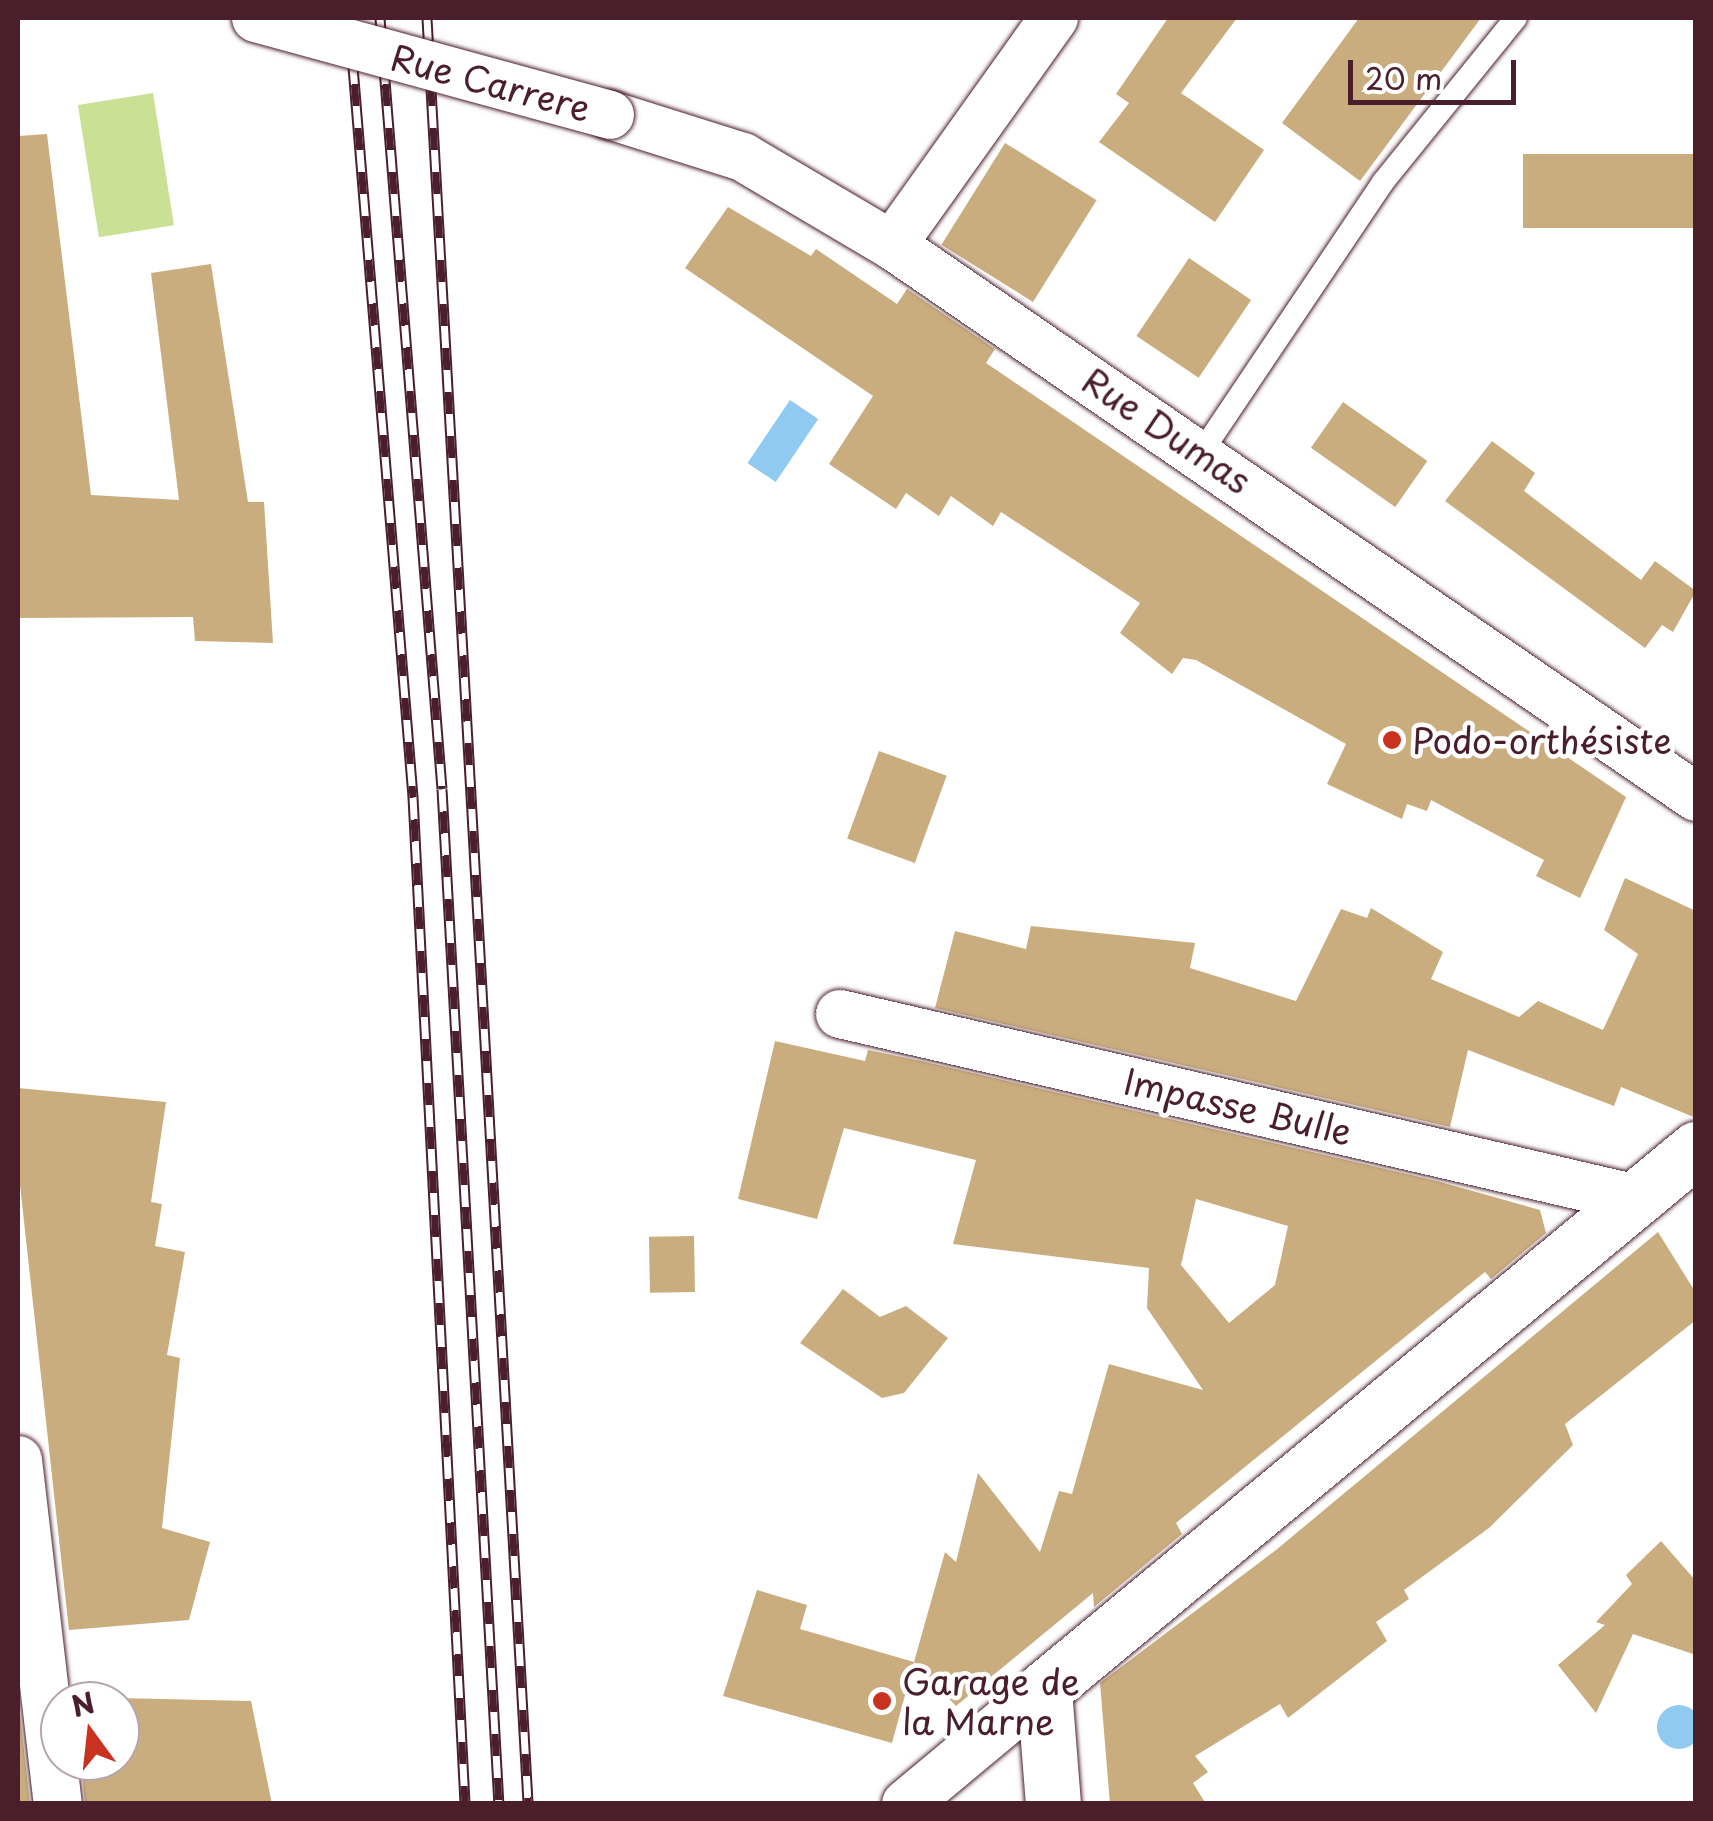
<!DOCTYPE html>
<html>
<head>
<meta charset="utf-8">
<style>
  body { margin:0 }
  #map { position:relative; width:1713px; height:1821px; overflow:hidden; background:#fff; font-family:"Playpen Sans",sans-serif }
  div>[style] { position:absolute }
  .green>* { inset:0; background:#c9e095; transform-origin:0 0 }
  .water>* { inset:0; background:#90caf0; transform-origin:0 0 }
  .round { border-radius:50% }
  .building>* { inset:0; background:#caad7f; transform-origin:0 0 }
  .roads { filter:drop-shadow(0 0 2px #4a1f2b) drop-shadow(0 0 2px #4a1f2b) }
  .lane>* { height:22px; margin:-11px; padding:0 11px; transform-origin:11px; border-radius:11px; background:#fff }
  .street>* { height:48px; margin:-24px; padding:0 24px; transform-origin:24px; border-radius:24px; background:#fff }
  .secondary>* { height:55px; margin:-27.5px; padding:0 27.5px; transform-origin:27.5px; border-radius:27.5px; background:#fff }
  .rail>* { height:11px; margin-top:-5.5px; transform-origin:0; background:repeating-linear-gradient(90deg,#fff 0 22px,#4a1f2b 0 44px); box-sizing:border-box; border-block:2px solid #4a1f2b }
  .bridges { filter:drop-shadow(0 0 2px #4a1f2b) drop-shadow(0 0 2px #4a1f2b) }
  .street-bridge>* { height:48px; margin:-24px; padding:0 24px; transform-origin:24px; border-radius:24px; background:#fff }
  .dots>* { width:28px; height:28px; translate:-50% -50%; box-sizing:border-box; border:5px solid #fff; border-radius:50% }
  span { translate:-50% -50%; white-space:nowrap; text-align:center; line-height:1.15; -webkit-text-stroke:9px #fff; paint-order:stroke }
  .street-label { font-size:35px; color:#4a1f2b }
  .poi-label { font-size:35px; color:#4a1f2b }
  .left { translate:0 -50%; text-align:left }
  .frame { position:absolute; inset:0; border:20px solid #4a1f2b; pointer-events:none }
  .north { position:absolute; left:40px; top:1681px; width:100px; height:100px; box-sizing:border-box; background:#fff; border:2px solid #b7a5aa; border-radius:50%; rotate:345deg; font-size:28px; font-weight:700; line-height:40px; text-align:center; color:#4a1f2b }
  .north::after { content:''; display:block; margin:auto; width:35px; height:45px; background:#c8321e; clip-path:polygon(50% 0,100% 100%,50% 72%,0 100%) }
  .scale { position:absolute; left:1348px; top:60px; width:168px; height:45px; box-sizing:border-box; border:5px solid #4a1f2b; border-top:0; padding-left:12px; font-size:30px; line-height:35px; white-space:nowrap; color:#4a1f2b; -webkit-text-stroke:8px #fff; paint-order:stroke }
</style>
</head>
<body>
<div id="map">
  <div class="green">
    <i style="left:153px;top:93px;width:134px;height:76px;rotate:81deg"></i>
  </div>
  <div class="water">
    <i style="left:790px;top:400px;width:34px;height:76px;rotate:34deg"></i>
    <i class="round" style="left:1657px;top:1705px;width:44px;height:44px"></i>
  </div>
  <div class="building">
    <i style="clip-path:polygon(1168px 18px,1237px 18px,1181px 93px,1264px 150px,1215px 222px,1099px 142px,1129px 103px,1116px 94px)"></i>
    <i style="clip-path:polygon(1359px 18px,1481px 18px,1360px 181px,1282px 123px)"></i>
    <i style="clip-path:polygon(47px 134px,91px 495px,179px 500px,151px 273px,211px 264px,248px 502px,264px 502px,273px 643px,195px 641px,193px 617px,18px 618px,18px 136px)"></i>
    <i style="left:1005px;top:143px;width:108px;height:120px;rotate:32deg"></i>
    <i style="left:1696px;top:154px;width:74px;height:173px;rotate:90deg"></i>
    <i style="clip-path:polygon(728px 207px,811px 256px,816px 249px,897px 304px,907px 289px,995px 349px,986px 363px,1626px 797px,1580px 898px,1536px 876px,1544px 860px,1431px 800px,1427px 811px,1407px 804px,1402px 819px,1327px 784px,1346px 744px,1196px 660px,1183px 658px,1172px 674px,1120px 633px,1140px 603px,1001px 512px,993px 526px,951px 496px,939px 516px,906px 493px,896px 509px,829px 464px,873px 396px,685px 268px)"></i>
    <i style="left:1189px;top:258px;width:75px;height:94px;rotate:34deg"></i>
    <i style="left:1343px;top:402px;width:103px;height:56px;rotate:35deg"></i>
    <i style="clip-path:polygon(1492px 441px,1535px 473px,1524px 491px,1641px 580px,1655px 561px,1696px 591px,1673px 632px,1662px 625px,1645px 648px,1445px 501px)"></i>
    <i style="left:879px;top:751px;width:72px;height:93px;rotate:20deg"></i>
    <i style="clip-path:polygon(1625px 878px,1696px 911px,1696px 1118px,1621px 1087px,1614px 1106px,1468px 1050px,1450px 1127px,935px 1008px,955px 931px,1026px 949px,1031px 926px,1195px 943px,1190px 968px,1296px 1001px,1341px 909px,1367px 918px,1371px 908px,1443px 952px,1431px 979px,1519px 1017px,1538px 1001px,1603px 1030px,1638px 954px,1604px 930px)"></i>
    <i style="clip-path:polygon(evenodd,775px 1041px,865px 1061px,868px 1050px,921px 1061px,1437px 1181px,1540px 1210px,1546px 1233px,1491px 1279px,1485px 1272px,1176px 1523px,1182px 1534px,1094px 1607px,1093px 1593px,956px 1706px,914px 1662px,945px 1552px,956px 1562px,978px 1473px,1040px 1552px,1059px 1491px,1072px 1494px,1109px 1364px,1203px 1390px,1147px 1308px,1149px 1268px,953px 1244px,976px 1160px,844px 1128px,817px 1219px,738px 1199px,775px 1041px,1196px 1199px,1288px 1226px,1275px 1285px,1229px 1323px,1181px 1265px,1196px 1199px)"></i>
    <i style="clip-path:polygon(18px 1088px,166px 1102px,151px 1202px,162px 1204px,155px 1246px,185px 1252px,167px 1355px,180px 1358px,162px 1528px,210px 1542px,189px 1620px,69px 1630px,18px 1167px)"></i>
    <i style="clip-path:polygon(1658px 1232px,1696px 1293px,1696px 1320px,1565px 1424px,1573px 1445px,1489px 1528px,1404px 1590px,1409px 1599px,1376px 1622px,1387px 1641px,1288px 1718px,1280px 1704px,1195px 1756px,1208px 1772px,1193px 1783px,1206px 1804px,1110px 1804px,1100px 1683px,1276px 1550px)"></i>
    <i style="left:694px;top:1236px;width:56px;height:45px;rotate:89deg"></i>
    <i style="clip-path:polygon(843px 1289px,880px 1317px,906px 1306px,948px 1338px,904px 1393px,882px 1398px,800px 1343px)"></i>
    <i style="clip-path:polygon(1661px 1541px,1696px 1581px,1696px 1655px,1633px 1634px,1596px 1713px,1558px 1665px,1605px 1625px,1596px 1622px,1632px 1584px,1626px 1575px)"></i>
    <i style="clip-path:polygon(757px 1590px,807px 1605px,800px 1629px,914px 1662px,892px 1743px,723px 1696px)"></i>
    <i style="clip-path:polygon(18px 1696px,30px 1804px,18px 1804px)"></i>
    <i style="clip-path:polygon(73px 1697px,251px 1701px,272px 1804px,85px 1804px,81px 1761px,120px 1761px,120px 1701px)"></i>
  </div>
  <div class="roads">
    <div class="lane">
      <i style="left:1201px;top:453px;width:326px;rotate:-56.1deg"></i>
      <i style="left:1383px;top:182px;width:211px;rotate:-51deg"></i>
    </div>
    <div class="street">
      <i style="left:610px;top:115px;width:139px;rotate:17.5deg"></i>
      <i style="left:743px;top:157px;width:173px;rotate:30.6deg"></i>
      <i style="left:892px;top:245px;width:975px;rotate:34.47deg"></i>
      <i style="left:892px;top:245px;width:279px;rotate:-54.5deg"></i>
      <i style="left:840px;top:1014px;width:818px;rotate:13.07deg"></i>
      <i style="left:18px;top:1460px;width:346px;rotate:83.4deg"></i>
      <i style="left:906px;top:1804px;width:180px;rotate:-39.8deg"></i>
    </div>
    <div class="secondary">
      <i style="left:1053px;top:1804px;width:115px;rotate:-94.5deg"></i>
      <i style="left:1044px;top:1689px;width:847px;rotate:-39.63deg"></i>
    </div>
  </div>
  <div class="rail">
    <i style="left:349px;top:18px;width:782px;rotate:85.3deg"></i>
    <i style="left:413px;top:797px;width:1008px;rotate:87.04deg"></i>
    <i style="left:380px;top:18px;width:773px;rotate:85.4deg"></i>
    <i style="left:442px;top:789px;width:1017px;rotate:86.79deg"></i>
    <i style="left:427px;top:18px;width:1789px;rotate:86.76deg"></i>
  </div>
  <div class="bridges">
    <div class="street-bridge">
      <i style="left:256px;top:18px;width:367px;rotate:15.3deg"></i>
    </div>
  </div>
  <div class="dots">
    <i style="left:1392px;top:740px;background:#c8321e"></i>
    <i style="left:882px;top:1701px;background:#c8321e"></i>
  </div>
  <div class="street-label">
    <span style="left:491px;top:82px;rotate:15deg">Rue Carrere</span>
    <span style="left:1167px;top:430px;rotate:34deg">Rue Dumas</span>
    <span style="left:1238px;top:1106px;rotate:13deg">Impasse Bulle</span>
  </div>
  <div class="poi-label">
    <span class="left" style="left:1412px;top:740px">Podo-orthésiste</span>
    <span class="left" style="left:902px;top:1701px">Garage de<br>la Marne</span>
  </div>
  <div class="frame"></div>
  <div class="north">N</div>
  <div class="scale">20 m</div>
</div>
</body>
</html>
